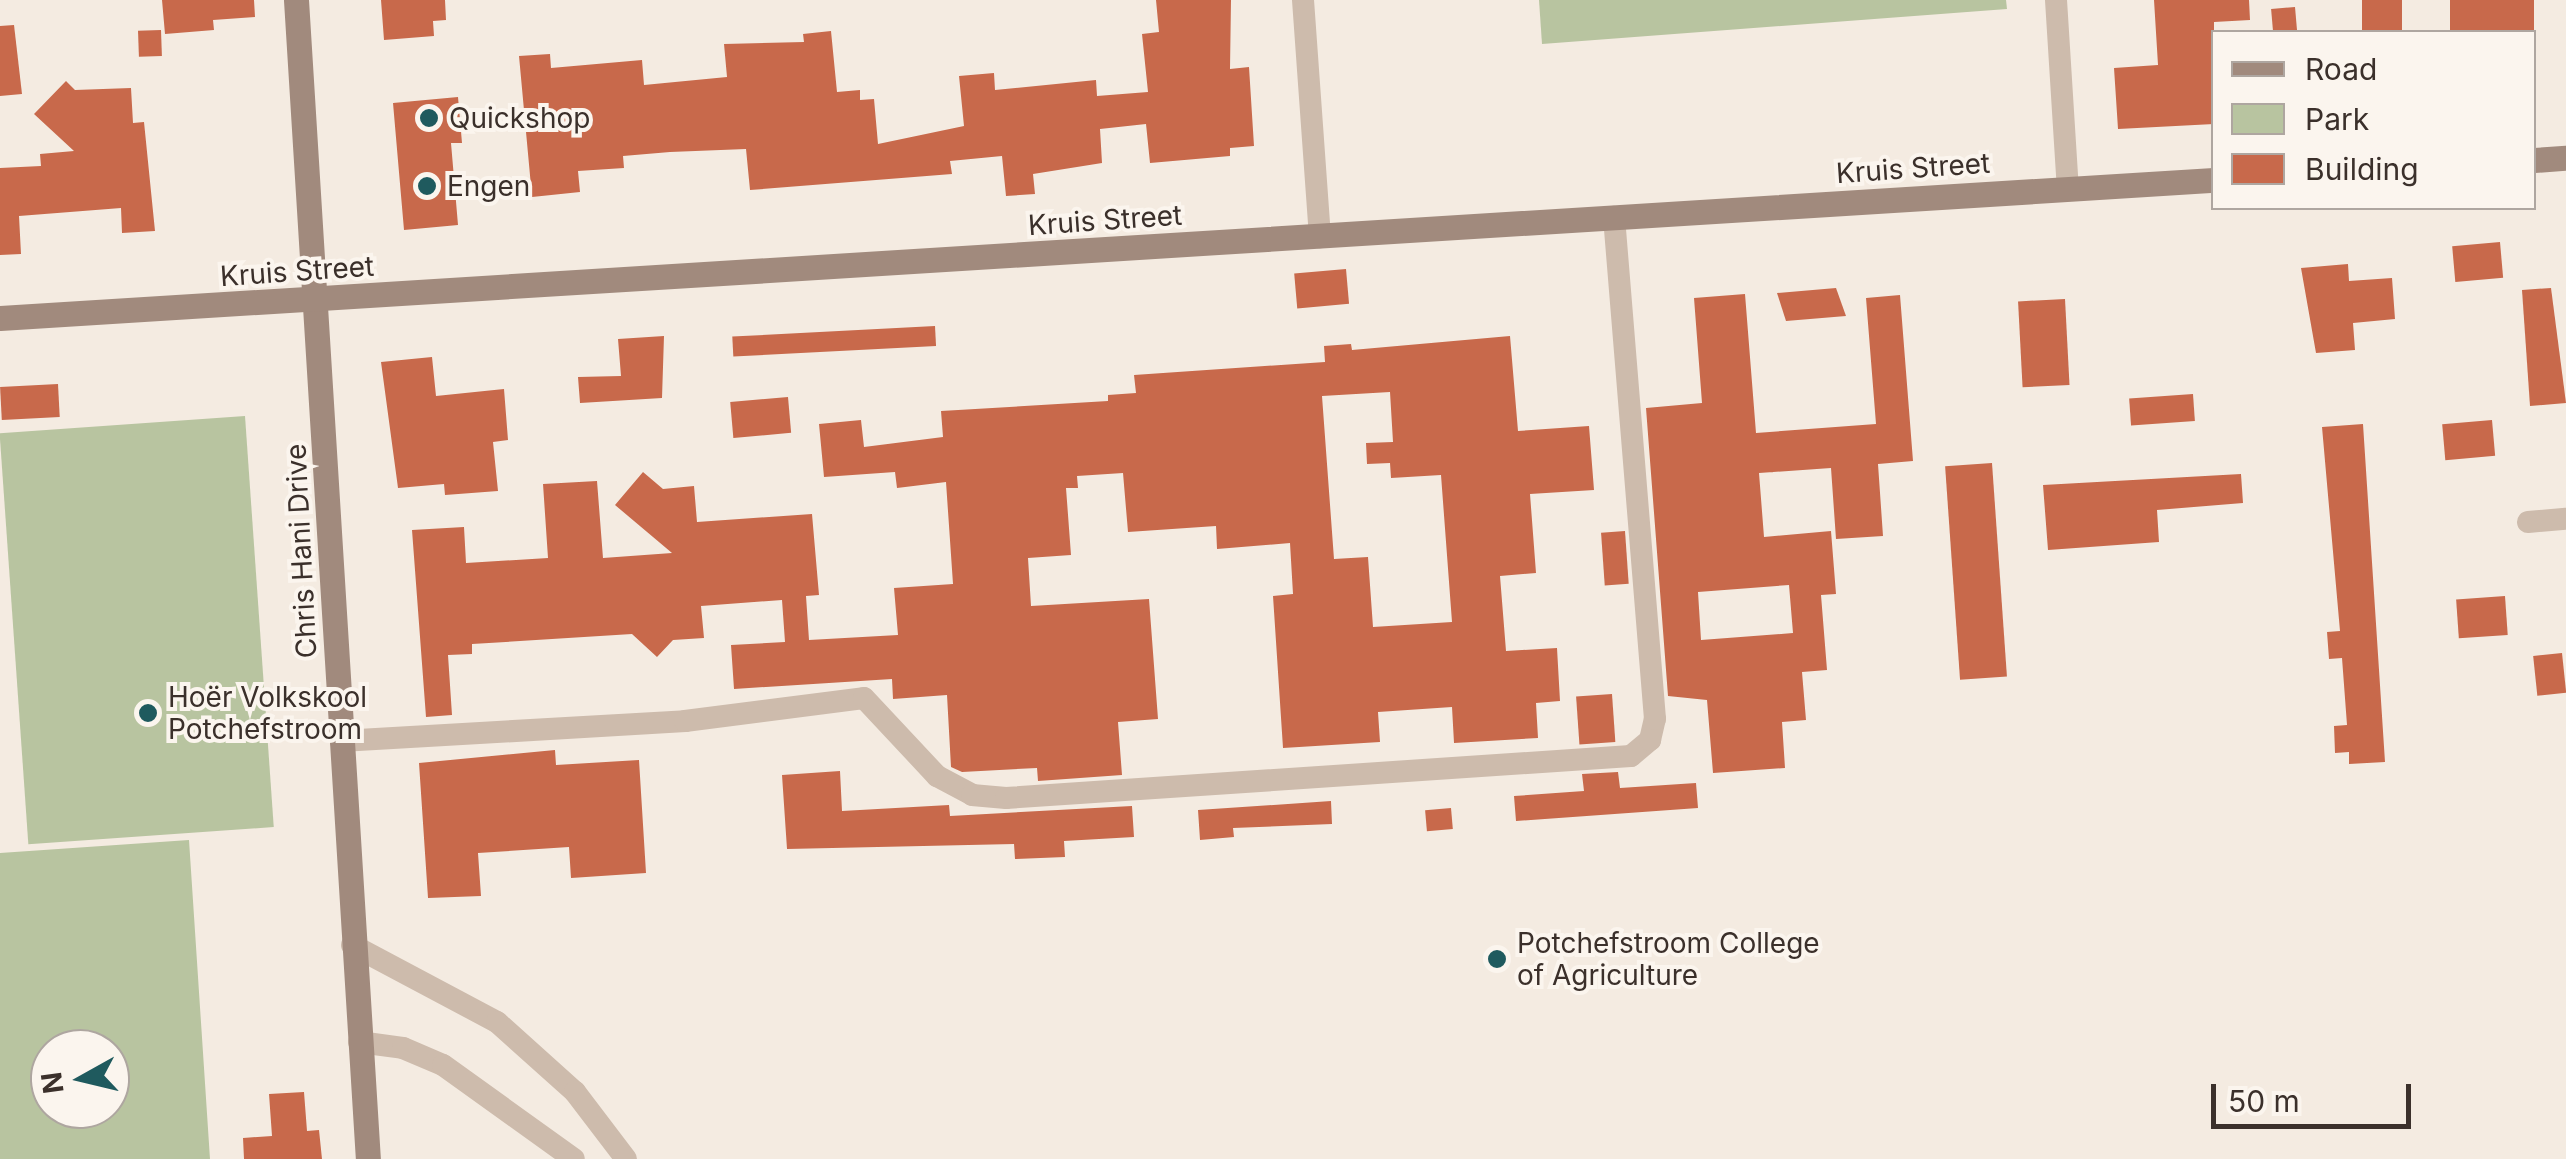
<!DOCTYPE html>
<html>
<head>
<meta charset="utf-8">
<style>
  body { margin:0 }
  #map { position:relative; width:2566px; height:1159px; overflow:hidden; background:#f4ebe1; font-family:Inter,sans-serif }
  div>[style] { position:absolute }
  .green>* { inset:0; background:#b8c4a0; transform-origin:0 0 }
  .building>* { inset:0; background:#c8694b; transform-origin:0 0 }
  .street>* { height:22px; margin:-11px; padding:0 11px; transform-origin:11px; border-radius:11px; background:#cdbbac }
  .secondary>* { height:25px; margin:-12.5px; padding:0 12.5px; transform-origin:12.5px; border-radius:12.5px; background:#a18a7d }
  .dots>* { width:28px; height:28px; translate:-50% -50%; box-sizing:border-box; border:5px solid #fbf5ee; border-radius:50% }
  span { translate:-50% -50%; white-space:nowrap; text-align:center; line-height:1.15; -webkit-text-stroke:8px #fbf5ee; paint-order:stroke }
  .poi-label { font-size:28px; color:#3b302b }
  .left { translate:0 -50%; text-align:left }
  .street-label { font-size:28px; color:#3b302b }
  .legend { position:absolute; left:2211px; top:30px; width:325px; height:180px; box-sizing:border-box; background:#fbf5ee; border:2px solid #aea6a0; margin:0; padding:12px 18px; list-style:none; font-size:30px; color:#3b302b }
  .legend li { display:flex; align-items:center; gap:20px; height:50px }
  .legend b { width:50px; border:2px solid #aea6a0 }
  .north { position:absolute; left:30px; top:1029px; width:100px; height:100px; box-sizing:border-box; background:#fbf5ee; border:2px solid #aea6a0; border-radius:50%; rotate:262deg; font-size:28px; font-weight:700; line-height:40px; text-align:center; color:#3b302b }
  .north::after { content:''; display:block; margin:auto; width:35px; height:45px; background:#1f5a5e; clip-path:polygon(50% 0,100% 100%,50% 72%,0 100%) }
  .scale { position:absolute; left:2211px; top:1084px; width:200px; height:45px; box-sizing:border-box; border:5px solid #3b302b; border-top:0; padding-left:12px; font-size:30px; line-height:35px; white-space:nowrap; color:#3b302b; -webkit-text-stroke:8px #fbf5ee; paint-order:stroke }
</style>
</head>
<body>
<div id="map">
  <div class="green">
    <i style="clip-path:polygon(1539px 0,2006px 0,2007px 9px,1542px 44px)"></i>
    <i style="left:245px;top:416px;width:412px;height:246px;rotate:86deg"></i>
    <i style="clip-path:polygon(evenodd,189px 840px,210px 1159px,0 1159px,0 853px,189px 840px,110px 1049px,110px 1109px,50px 1109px,50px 1049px,110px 1049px)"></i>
  </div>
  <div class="building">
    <i style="clip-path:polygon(162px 0,254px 0,255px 17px,213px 20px,214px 30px,165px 34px)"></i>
    <i style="clip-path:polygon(381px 0,445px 0,446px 20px,433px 21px,434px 36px,384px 40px)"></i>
    <i style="clip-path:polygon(1156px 0,1231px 0,1230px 69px,1249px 67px,1254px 146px,1230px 148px,1230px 156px,1150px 163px,1146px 124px,1100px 129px,1102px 163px,1033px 174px,1035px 194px,1006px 196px,1002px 156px,950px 161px,952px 174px,750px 190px,746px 149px,670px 152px,623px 156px,624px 168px,578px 171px,580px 192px,532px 197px,519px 56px,550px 54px,551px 68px,642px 60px,644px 85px,727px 77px,724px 44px,804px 42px,803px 34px,831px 31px,837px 92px,860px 90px,860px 100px,874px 99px,878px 144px,964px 126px,959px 76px,994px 73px,995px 90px,1096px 80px,1097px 96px,1148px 92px,1142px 34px,1159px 32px)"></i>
    <i style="clip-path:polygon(2154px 0,2249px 0,2250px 20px,2214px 22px,2214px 124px,2118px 129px,2114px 68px,2158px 65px)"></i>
    <i style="left:2362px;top:0;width:40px;height:32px"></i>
    <i style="left:2450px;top:0;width:84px;height:32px"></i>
    <i style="left:2295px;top:7px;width:25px;height:24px;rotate:85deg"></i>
    <i style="clip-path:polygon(14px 25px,22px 94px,0 96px,0 26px)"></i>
    <i style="left:161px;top:30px;width:26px;height:23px;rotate:88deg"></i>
    <i style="clip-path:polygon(66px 81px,75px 90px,131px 88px,133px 123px,144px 122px,155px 231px,122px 233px,121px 208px,19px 216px,21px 254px,0 255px,0 168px,41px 166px,40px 154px,74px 151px,34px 114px)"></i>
    <i style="clip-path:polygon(458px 97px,462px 143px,451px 143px,458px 225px,404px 230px,393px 103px)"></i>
    <i style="left:2500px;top:242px;width:36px;height:48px;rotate:85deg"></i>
    <i style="clip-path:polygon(2348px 264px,2349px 281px,2392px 278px,2395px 319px,2353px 323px,2355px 350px,2316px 353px,2301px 268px)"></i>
    <i style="left:1346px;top:269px;width:35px;height:52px;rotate:85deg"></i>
    <i style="clip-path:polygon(1836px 288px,1846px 316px,1786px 321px,1777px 293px)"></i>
    <i style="clip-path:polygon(2551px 288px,2566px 403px,2530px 406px,2522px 290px)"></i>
    <i style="clip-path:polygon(evenodd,1745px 294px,1756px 433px,1876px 424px,1866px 298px,1900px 295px,1913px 461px,1878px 464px,1883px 536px,1836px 539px,1831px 468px,1759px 473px,1764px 537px,1831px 531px,1836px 594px,1821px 595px,1827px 670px,1802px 672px,1806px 720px,1782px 722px,1785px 768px,1713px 773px,1707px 700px,1668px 696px,1646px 408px,1702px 403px,1694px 298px,1745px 294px,1789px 585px,1793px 633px,1701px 640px,1698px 592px,1789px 585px)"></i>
    <i style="left:2065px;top:299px;width:86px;height:47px;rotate:87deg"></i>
    <i style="left:935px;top:326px;width:20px;height:203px;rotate:87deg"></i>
    <i style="clip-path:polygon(664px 336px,662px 398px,580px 403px,578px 377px,621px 376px,618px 339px)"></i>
    <i style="clip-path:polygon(evenodd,1510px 336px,1518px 431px,1589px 426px,1594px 490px,1530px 494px,1536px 573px,1500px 576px,1506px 651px,1557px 648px,1560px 701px,1536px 703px,1538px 738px,1454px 743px,1452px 707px,1378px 712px,1380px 742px,1283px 748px,1273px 596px,1293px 594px,1290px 543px,1217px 549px,1216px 526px,1128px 532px,1123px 473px,1077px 476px,1078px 488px,1066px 488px,1071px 555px,1028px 558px,1031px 606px,1149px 599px,1158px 719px,1118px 722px,1122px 775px,1038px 781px,1037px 768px,962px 772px,951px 767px,947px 695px,893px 699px,892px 679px,734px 689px,731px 645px,785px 642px,782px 600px,701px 606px,704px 638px,673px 640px,657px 657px,632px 634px,472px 644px,472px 654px,448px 655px,452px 715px,426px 717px,412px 530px,464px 527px,466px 563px,548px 558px,543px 484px,597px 481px,603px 558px,672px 553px,615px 505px,643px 472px,663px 489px,694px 486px,697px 522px,812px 514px,819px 595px,806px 596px,809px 640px,898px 635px,894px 588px,953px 584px,946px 482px,897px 488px,895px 472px,824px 477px,819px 424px,861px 420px,864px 447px,943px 437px,941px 411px,1108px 401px,1108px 395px,1136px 393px,1134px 375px,1325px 362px,1324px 346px,1351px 344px,1352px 350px,1510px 336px,1390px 392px,1393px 442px,1366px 443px,1367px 464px,1390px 463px,1391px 478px,1441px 475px,1452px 622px,1373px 627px,1368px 557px,1334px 559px,1322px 396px,1390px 392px)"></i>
    <i style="clip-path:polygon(432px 357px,436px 396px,504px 389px,508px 440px,493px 442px,498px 491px,445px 495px,444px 484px,398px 488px,381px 362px)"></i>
    <i style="left:58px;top:384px;width:33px;height:58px;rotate:87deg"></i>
    <i style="left:2193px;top:394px;width:27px;height:64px;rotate:86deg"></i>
    <i style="left:788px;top:397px;width:36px;height:58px;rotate:85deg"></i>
    <i style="left:2492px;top:420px;width:36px;height:50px;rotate:85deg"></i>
    <i style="clip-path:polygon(2363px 424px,2385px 762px,2349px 764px,2349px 752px,2335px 753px,2334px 726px,2347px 725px,2342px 658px,2329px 659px,2327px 632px,2340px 631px,2322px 427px)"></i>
    <i style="left:1992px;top:463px;width:214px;height:47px;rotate:86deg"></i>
    <i style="clip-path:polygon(2241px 474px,2243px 503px,2157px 510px,2159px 542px,2048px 550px,2043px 485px)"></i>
    <i style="left:1625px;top:531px;width:53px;height:24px;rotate:86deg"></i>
    <i style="left:2505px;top:596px;width:39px;height:49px;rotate:86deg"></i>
    <i style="left:2562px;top:653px;width:40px;height:29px;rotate:84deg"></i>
    <i style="left:1612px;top:694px;width:48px;height:36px;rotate:86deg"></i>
    <i style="clip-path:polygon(555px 750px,556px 765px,639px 760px,646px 873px,571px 878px,569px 847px,478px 853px,481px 896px,428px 898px,419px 763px)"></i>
    <i style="clip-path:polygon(840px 771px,842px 811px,949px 805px,950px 816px,1132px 806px,1134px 837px,1064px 841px,1065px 857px,1015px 859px,1014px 844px,787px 849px,782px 775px)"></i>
    <i style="clip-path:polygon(1618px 772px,1620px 788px,1696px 783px,1698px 808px,1516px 821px,1514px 796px,1584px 791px,1582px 774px)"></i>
    <i style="clip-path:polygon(1331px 801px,1332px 824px,1233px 828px,1234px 837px,1200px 840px,1198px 810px)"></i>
    <i style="left:1451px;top:808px;width:21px;height:26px;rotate:85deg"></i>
    <i style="clip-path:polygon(304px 1092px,307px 1131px,319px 1130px,322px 1159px,244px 1159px,243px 1138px,272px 1136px,269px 1094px)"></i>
  </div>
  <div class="street">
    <i style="left:1303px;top:0;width:238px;rotate:85.9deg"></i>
    <i style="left:2056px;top:0;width:189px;rotate:86.4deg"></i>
    <i style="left:2528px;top:522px;width:38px;rotate:-5deg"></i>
    <i style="left:341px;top:741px;width:345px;rotate:-3.3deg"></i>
    <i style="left:685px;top:721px;width:180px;rotate:-7.3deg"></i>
    <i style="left:864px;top:698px;width:107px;rotate:46.9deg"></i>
    <i style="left:937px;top:776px;width:40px;rotate:28deg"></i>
    <i style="left:972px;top:795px;width:34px;rotate:5deg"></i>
    <i style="left:1006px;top:798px;width:626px;rotate:-3.84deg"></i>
    <i style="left:1631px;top:756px;width:25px;rotate:-40deg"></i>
    <i style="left:1650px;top:740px;width:22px;rotate:-77deg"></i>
    <i style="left:1655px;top:719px;width:504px;rotate:-94.67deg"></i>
    <i style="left:352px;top:945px;width:164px;rotate:28deg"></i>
    <i style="left:497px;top:1022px;width:105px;rotate:41.9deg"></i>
    <i style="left:575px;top:1092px;width:84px;rotate:52.7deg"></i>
    <i style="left:359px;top:1042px;width:44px;rotate:7.8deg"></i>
    <i style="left:403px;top:1048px;width:43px;rotate:23deg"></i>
    <i style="left:443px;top:1065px;width:161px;rotate:35.7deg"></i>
  </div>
  <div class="secondary">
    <i style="left:296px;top:0;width:1161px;rotate:86.45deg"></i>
    <i style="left:2534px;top:160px;width:32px;rotate:-4deg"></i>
    <i style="left:0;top:318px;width:2218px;rotate:-3.57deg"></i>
  </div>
  <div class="dots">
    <i style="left:429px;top:118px;background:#1f5a5e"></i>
    <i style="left:427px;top:186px;background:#1f5a5e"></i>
    <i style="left:148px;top:713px;background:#1f5a5e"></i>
    <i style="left:1497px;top:959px;background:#1f5a5e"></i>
  </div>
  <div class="poi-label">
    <span class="left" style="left:449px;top:118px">Quickshop</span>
    <span class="left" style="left:447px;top:186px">Engen</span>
    <span class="left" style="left:168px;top:713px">Hoër Volkskool<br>Potchefstroom</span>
    <span class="left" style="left:1517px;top:959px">Potchefstroom College<br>of Agriculture</span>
  </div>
  <div class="street-label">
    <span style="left:1913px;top:168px;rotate:-4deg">Kruis Street</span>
    <span style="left:1105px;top:220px;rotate:-4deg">Kruis Street</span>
    <span style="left:297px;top:271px;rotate:-4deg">Kruis Street</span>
    <span style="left:301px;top:551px;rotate:-93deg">Chris Hani Drive</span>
  </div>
  <ul class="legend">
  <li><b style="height:12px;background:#a18a7d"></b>Road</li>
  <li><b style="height:28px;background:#b8c4a0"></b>Park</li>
  <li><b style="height:28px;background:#c8694b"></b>Building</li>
  </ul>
  <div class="north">N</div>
  <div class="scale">50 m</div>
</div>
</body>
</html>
